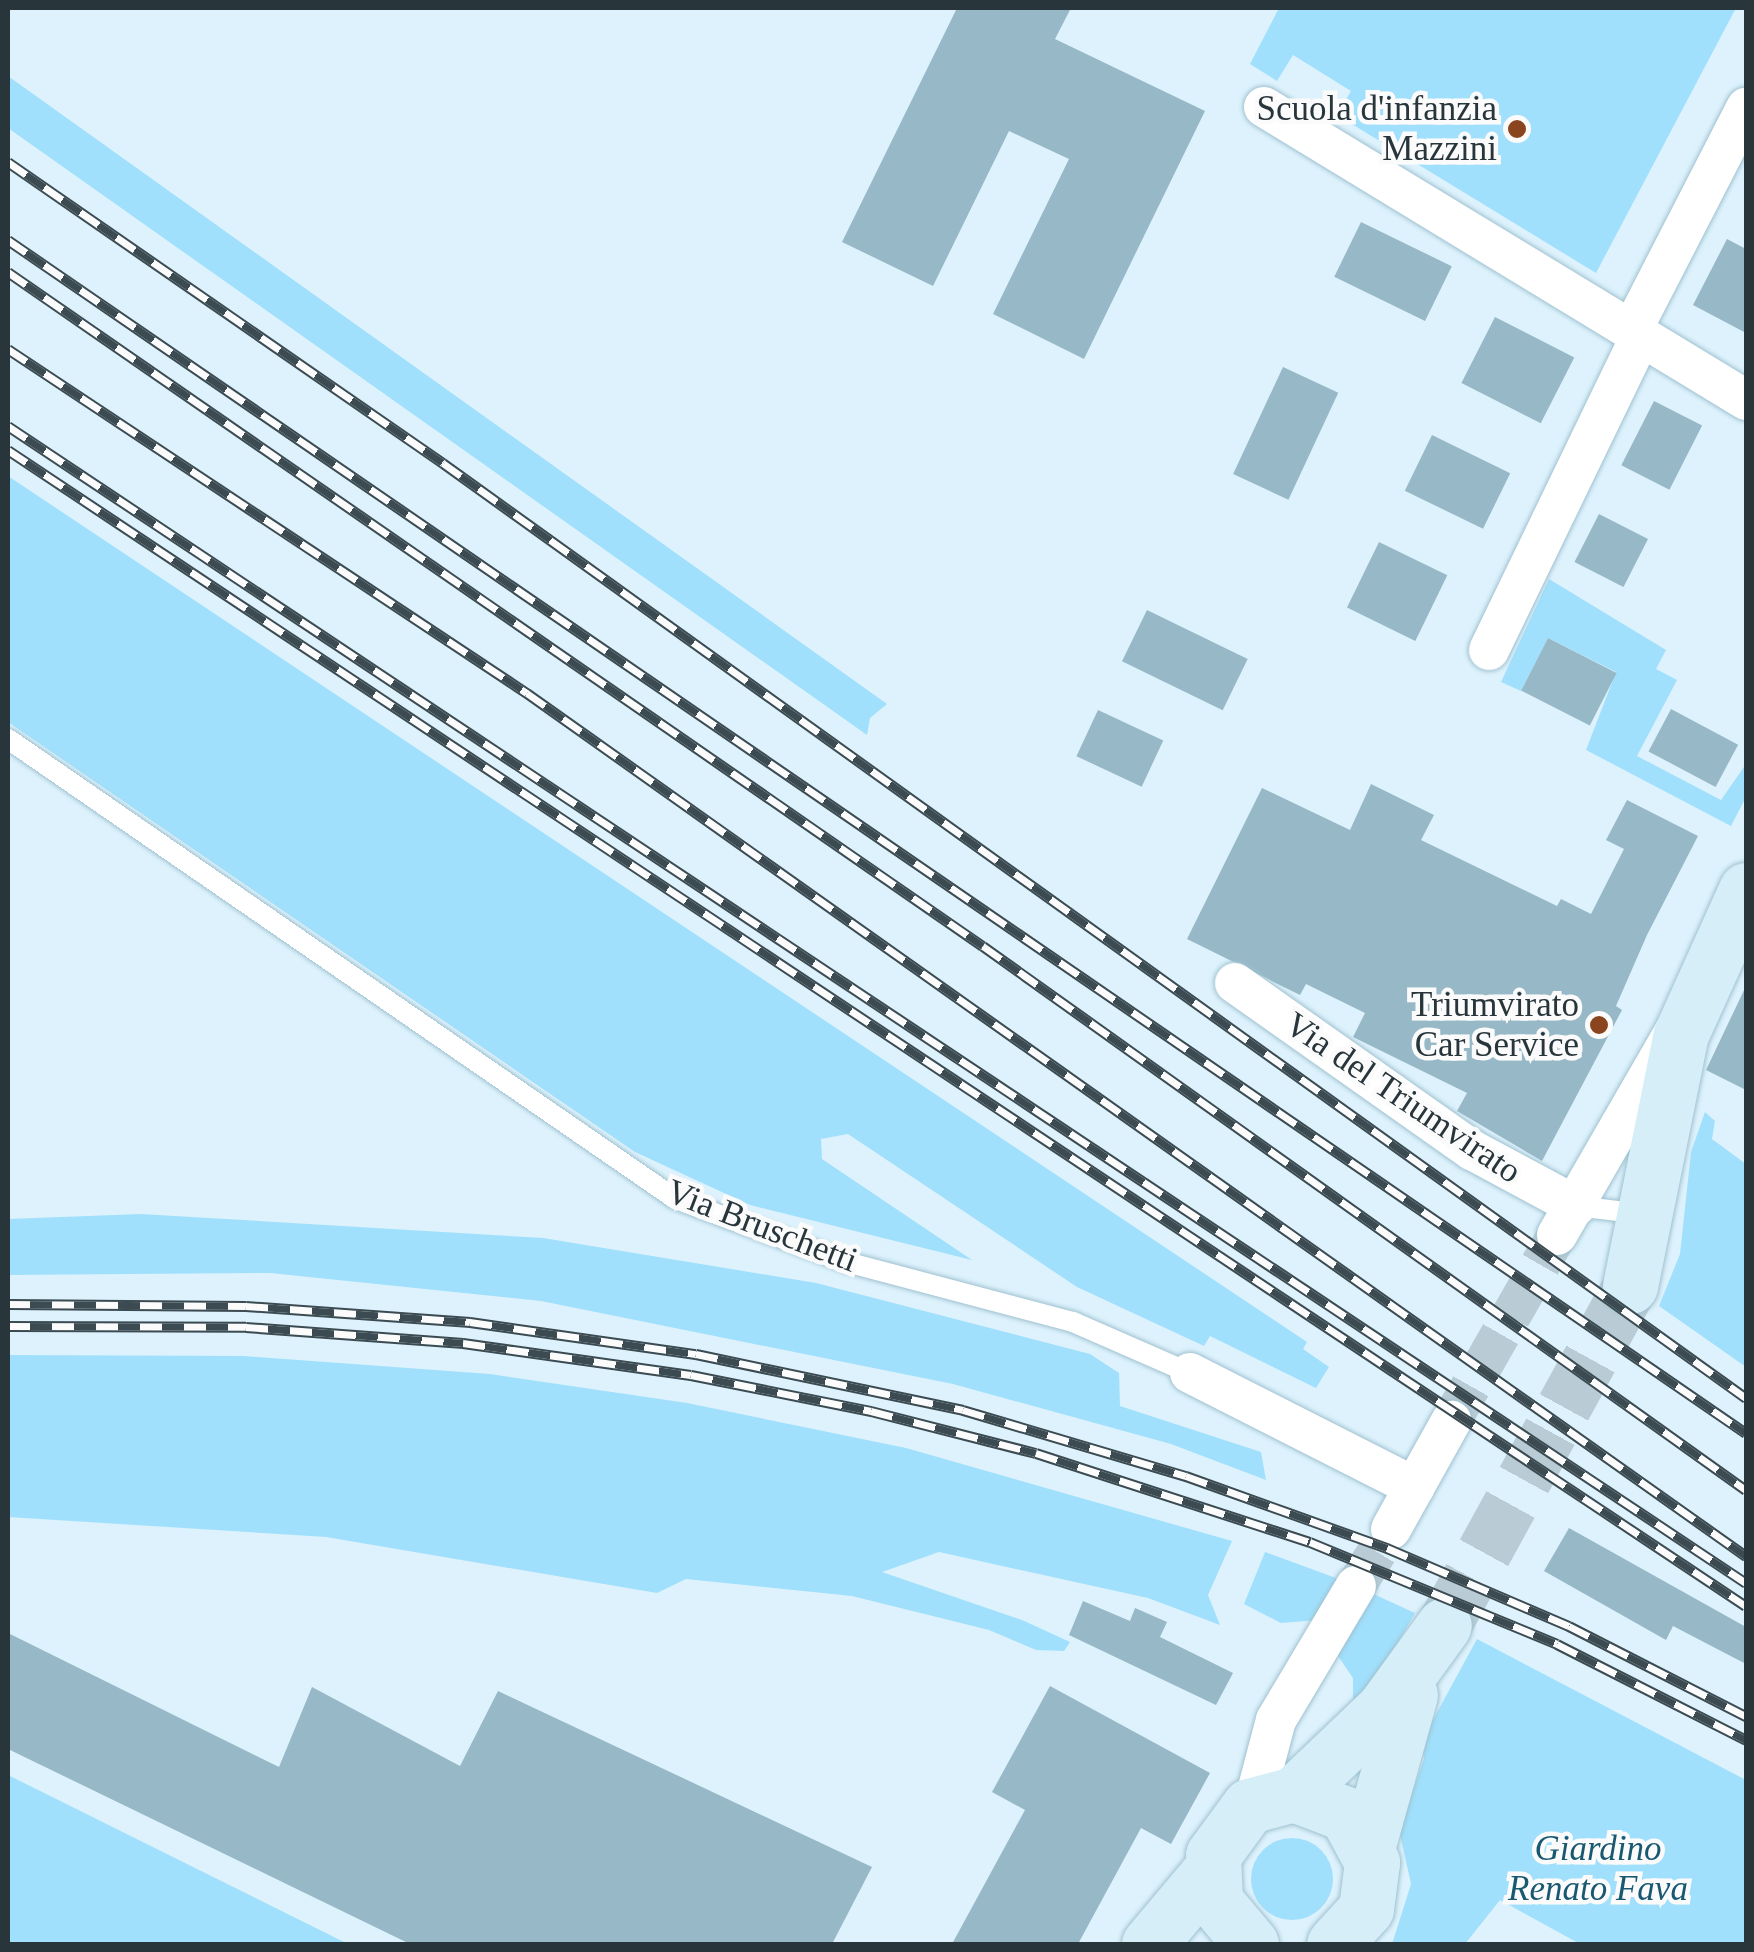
<!DOCTYPE html>
<html>
<head>
<meta charset="utf-8">
<style>
  body { margin:0 }
  #map { position:relative; width:1754px; height:1952px; overflow:hidden; background:#ddf2fc; font-family:"Times New Roman",serif }
  div>[style] { position:absolute }
  .green>* { inset:0; background:#a1e0fc }
  .round { border-radius:50% }
  .building>* { inset:0; background:#97b8c7; transform-origin:0 0 }
  .street-tunnel>* { height:40px; margin-top:-20px; transform-origin:0; background:repeating-linear-gradient(90deg,#b9ccd6 0 40px,transparent 0 60px) }
  .secondary-tunnel>* { height:55px; margin-top:-27.5px; transform-origin:0; background:repeating-linear-gradient(90deg,#b9ccd6 0 55px,transparent 0 83px) }
  .roads { filter:drop-shadow(0 0 2px #9fc1d0) drop-shadow(0 0 2px #9fc1d0) }
  .lane>* { height:20px; margin:-10px; padding:0 10px; transform-origin:10px; border-radius:10px; background:#fff }
  .street>* { height:40px; margin:-20px; padding:0 20px; transform-origin:20px; border-radius:20px; background:#fff }
  .secondary>* { height:55px; margin:-27.5px; padding:0 27.5px; transform-origin:27.5px; border-radius:27.5px; background:#d5eef8 }
  .rail>* { height:11px; margin-top:-5.5px; transform-origin:0; background:repeating-linear-gradient(90deg,#fbfbfb 0 22px,#3c4b51 0 44px); box-sizing:border-box; border-block:2px solid #3c4b51 }
  .dots>* { width:28px; height:28px; translate:-50% -50%; box-sizing:border-box; border:5px solid #fbfbfb; border-radius:50% }
  span { translate:-50% -50%; white-space:nowrap; text-align:center; line-height:1.15; -webkit-text-stroke:9px #fbfbfb; paint-order:stroke }
  .poi-label { font-size:35px; color:#28363c }
  .right { translate:-100% -50%; text-align:right }
  .street-label { font-size:35px; color:#28363c }
  .park-label { font-size:35px; color:#185971; font-style:italic }
  .frame { position:absolute; inset:0; border:10px solid #28363c; pointer-events:none }
</style>
</head>
<body>
<div id="map">
  <div class="green">
    <i style="clip-path:polygon(1279px 8px,1736px 8px,1596px 273px,1337px 115px,1351px 91px,1293px 55px,1277px 81px,1250px 64px)"></i>
    <i style="clip-path:polygon(8px 76px,887px 704px,870px 718px,867px 735px,8px 128px)"></i>
    <i style="clip-path:polygon(8px 476px,1307px 1342px,1303px 1349px,1329px 1367px,1316px 1388px,1210px 1336px,1204px 1346px,1077px 1287px,848px 1134px,821px 1139px,822px 1159px,972px 1260px,750px 1205px,635px 1152px,8px 722px)"></i>
    <i style="clip-path:polygon(1549px 579px,1666px 650px,1656px 669px,1677px 680px,1637px 756px,1721px 800px,1746px 764px,1746px 797px,1731px 826px,1586px 750px,1616px 672px,1548px 638px,1521px 691px,1501px 682px)"></i>
    <i style="clip-path:polygon(1705px 1112px,1715px 1121px,1712px 1139px,1746px 1164px,1746px 1367px,1659px 1306px,1680px 1254px,1691px 1152px)"></i>
    <i style="clip-path:polygon(141px 1214px,543px 1238px,816px 1283px,1090px 1354px,1119px 1373px,1120px 1406px,1261px 1452px,1266px 1480px,1171px 1444px,953px 1384px,541px 1301px,270px 1273px,8px 1275px,8px 1219px)"></i>
    <i style="clip-path:polygon(8px 1355px,244px 1356px,490px 1374px,687px 1403px,906px 1448px,1232px 1541px,1208px 1595px,1220px 1625px,1148px 1598px,939px 1552px,882px 1572px,1022px 1620px,1070px 1642px,1064px 1651px,1036px 1650px,989px 1630px,852px 1596px,686px 1579px,657px 1593px,326px 1537px,8px 1517px)"></i>
    <i style="clip-path:polygon(1265px 1552px,1344px 1581px,1318px 1620px,1281px 1623px,1244px 1604px)"></i>
    <i style="clip-path:polygon(1369px 1592px,1415px 1613px,1378px 1677px,1353px 1700px,1353px 1678px,1336px 1653px)"></i>
    <i style="clip-path:polygon(1477px 1639px,1746px 1780px,1746px 1944px,1580px 1944px,1500px 1900px,1465px 1944px,1392px 1944px,1411px 1884px,1399px 1830px,1424px 1759px,1422px 1740px)"></i>
    <i style="clip-path:polygon(8px 1775px,348px 1944px,8px 1944px)"></i>
    <i class="round" style="left:1251px;top:1838px;width:82px;height:82px"></i>
  </div>
  <div class="building">
    <i style="clip-path:polygon(957px 8px,1071px 8px,1055px 39px,1205px 111px,1084px 359px,993px 314px,1069px 159px,1009px 131px,933px 286px,842px 242px)"></i>
    <i style="left:1361px;top:222px;width:101px;height:61px;rotate:26deg"></i>
    <i style="clip-path:polygon(1727px 239px,1746px 249px,1746px 333px,1693px 305px)"></i>
    <i style="left:1495px;top:317px;width:89px;height:74px;rotate:27deg"></i>
    <i style="left:1283px;top:367px;width:61px;height:118px;rotate:25deg"></i>
    <i style="left:1654px;top:401px;width:54px;height:72px;rotate:27deg"></i>
    <i style="left:1432px;top:435px;width:87px;height:62px;rotate:26deg"></i>
    <i style="left:1599px;top:514px;width:55px;height:54px;rotate:27deg"></i>
    <i style="left:1379px;top:542px;width:76px;height:73px;rotate:26deg"></i>
    <i style="left:1147px;top:610px;width:112px;height:57px;rotate:26deg"></i>
    <i style="left:1548px;top:638px;width:77px;height:59px;rotate:27deg"></i>
    <i style="left:1671px;top:709px;width:76px;height:48px;rotate:28deg"></i>
    <i style="left:1098px;top:710px;width:72px;height:51px;rotate:25deg"></i>
    <i style="clip-path:polygon(1371px 784px,1434px 815px,1421px 840px,1557px 906px,1561px 899px,1591px 914px,1624px 849px,1606px 840px,1627px 800px,1698px 836px,1647px 935px,1616px 1006px,1622px 1010px,1542px 1161px,1457px 1111px,1467px 1093px,1353px 1037px,1365px 1013px,1306px 984px,1300px 995px,1187px 939px,1262px 788px,1350px 830px)"></i>
    <i style="clip-path:polygon(1746px 986px,1746px 1090px,1706px 1070px)"></i>
    <i style="clip-path:polygon(1569px 1528px,1746px 1627px,1746px 1664px,1673px 1626px,1666px 1640px,1544px 1571px)"></i>
    <i style="clip-path:polygon(1083px 1601px,1130px 1621px,1135px 1608px,1167px 1622px,1160px 1637px,1233px 1673px,1216px 1705px,1069px 1635px)"></i>
    <i style="clip-path:polygon(8px 1633px,279px 1767px,312px 1687px,460px 1766px,498px 1691px,872px 1867px,832px 1944px,410px 1944px,8px 1749px)"></i>
    <i style="clip-path:polygon(1050px 1686px,1210px 1773px,1171px 1844px,1141px 1828px,1078px 1944px,952px 1944px,1025px 1810px,992px 1792px)"></i>
  </div>
  <div class="street-tunnel">
    <i style="left:1451px;top:1421px;width:214px;rotate:-60.3deg"></i>
    <i style="left:1356px;top:1586px;width:67px;rotate:-58.4deg"></i>
  </div>
  <div class="secondary-tunnel">
    <i style="left:1444px;top:1625px;width:387px;rotate:-61.2deg"></i>
  </div>
  <div class="roads">
    <div class="lane">
      <i style="left:8px;top:739px;width:809px;rotate:34.57deg"></i>
      <i style="left:674px;top:1198px;width:184px;rotate:20.4deg"></i>
      <i style="left:846px;top:1262px;width:235px;rotate:14.8deg"></i>
      <i style="left:1073px;top:1322px;width:128px;rotate:23.6deg"></i>
      <i style="left:1576px;top:1206px;width:66px;rotate:6.9deg"></i>
    </div>
    <div class="street">
      <i style="left:1264px;top:107px;width:564px;rotate:31.29deg"></i>
      <i style="left:1632px;top:330px;width:250px;rotate:-62.8deg"></i>
      <i style="left:1489px;top:650px;width:349px;rotate:-64.2deg"></i>
      <i style="left:1235px;top:983px;width:290px;rotate:35.2deg"></i>
      <i style="left:1472px;top:1150px;width:118px;rotate:28.3deg"></i>
      <i style="left:1557px;top:1235px;width:240px;rotate:-60deg"></i>
      <i style="left:1190px;top:1373px;width:252px;rotate:26.9deg"></i>
      <i style="left:1391px;top:1529px;width:124px;rotate:-60.9deg"></i>
      <i style="left:1254px;top:1803px;width:86px;rotate:-75.2deg"></i>
      <i style="left:1276px;top:1720px;width:156px;rotate:-59.2deg"></i>
    </div>
    <div class="secondary">
      <i style="left:1630px;top:1286px;width:257px;rotate:-78.6deg"></i>
      <i style="left:1681px;top:1034px;width:158px;rotate:-65.7deg"></i>
      <i style="left:1294px;top:1794px;width:124px;rotate:-43.7deg"></i>
      <i style="left:1384px;top:1708px;width:102px;rotate:-54.1deg"></i>
      <i style="left:1368px;top:1845px;width:156px;rotate:-74.4deg"></i>
      <i style="left:1149px;top:1944px;width:97px;rotate:-50deg"></i>
      <i style="left:1251px;top:1944px;width:56px;rotate:-129.9deg"></i>
      <i style="left:1215px;top:1901px;width:46px;rotate:-92.5deg"></i>
      <i style="left:1213px;top:1855px;width:61px;rotate:-53.7deg"></i>
      <i style="left:1249px;top:1806px;width:47px;rotate:-14.9deg"></i>
      <i style="left:1294px;top:1794px;width:56px;rotate:21deg"></i>
      <i style="left:1346px;top:1814px;width:55px;rotate:61.6deg"></i>
      <i style="left:1372px;top:1862px;width:47px;rotate:97.3deg"></i>
      <i style="left:1366px;top:1909px;width:47px;rotate:132.4deg"></i>
    </div>
  </div>
  <div class="rail">
    <i style="left:8px;top:162px;width:529px;rotate:34.68deg"></i>
    <i style="left:443px;top:463px;width:1604px;rotate:35.66deg"></i>
    <i style="left:8px;top:240px;width:2108px;rotate:34.47deg"></i>
    <i style="left:8px;top:272px;width:1185px;rotate:34.66deg"></i>
    <i style="left:983px;top:946px;width:937px;rotate:35.49deg"></i>
    <i style="left:8px;top:349px;width:623px;rotate:33.54deg"></i>
    <i style="left:527px;top:693px;width:1494px;rotate:35.3deg"></i>
    <i style="left:8px;top:426px;width:2088px;rotate:33.65deg"></i>
    <i style="left:8px;top:450px;width:2087px;rotate:33.63deg"></i>
    <i style="left:8px;top:1304px;width:238px;rotate:0.5deg"></i>
    <i style="left:246px;top:1306px;width:225px;rotate:4.1deg"></i>
    <i style="left:470px;top:1322px;width:228px;rotate:8.1deg"></i>
    <i style="left:696px;top:1354px;width:273px;rotate:11.8deg"></i>
    <i style="left:963px;top:1410px;width:233px;rotate:16.5deg"></i>
    <i style="left:1186px;top:1476px;width:214px;rotate:19.7deg"></i>
    <i style="left:1387px;top:1548px;width:198px;rotate:23.2deg"></i>
    <i style="left:1569px;top:1626px;width:199px;rotate:27deg"></i>
    <i style="left:8px;top:1326px;width:238px;rotate:0.2deg"></i>
    <i style="left:246px;top:1327px;width:218px;rotate:4.2deg"></i>
    <i style="left:463px;top:1343px;width:230px;rotate:8deg"></i>
    <i style="left:691px;top:1375px;width:184px;rotate:11.3deg"></i>
    <i style="left:871px;top:1411px;width:170px;rotate:14.3deg"></i>
    <i style="left:1036px;top:1453px;width:288px;rotate:18deg"></i>
    <i style="left:1310px;top:1542px;width:267px;rotate:22.4deg"></i>
    <i style="left:1557px;top:1644px;width:212px;rotate:26.9deg"></i>
  </div>
  <div class="dots">
    <i style="left:1517px;top:129px;background:#8b451e"></i>
    <i style="left:1599px;top:1025px;background:#8b451e"></i>
  </div>
  <div class="poi-label">
    <span class="right" style="left:1497px;top:129px">Scuola d'infanzia<br>Mazzini</span>
    <span class="right" style="left:1579px;top:1025px">Triumvirato<br>Car Service</span>
  </div>
  <div class="street-label">
    <span style="left:1403px;top:1098px;rotate:34deg">Via del Triumvirato</span>
    <span style="left:762px;top:1226px;rotate:21deg">Via Bruschetti</span>
  </div>
  <div class="park-label">
    <span style="left:1598px;top:1869px">Giardino<br>Renato Fava</span>
  </div>
  <div class="frame"></div>
</div>
</body>
</html>
